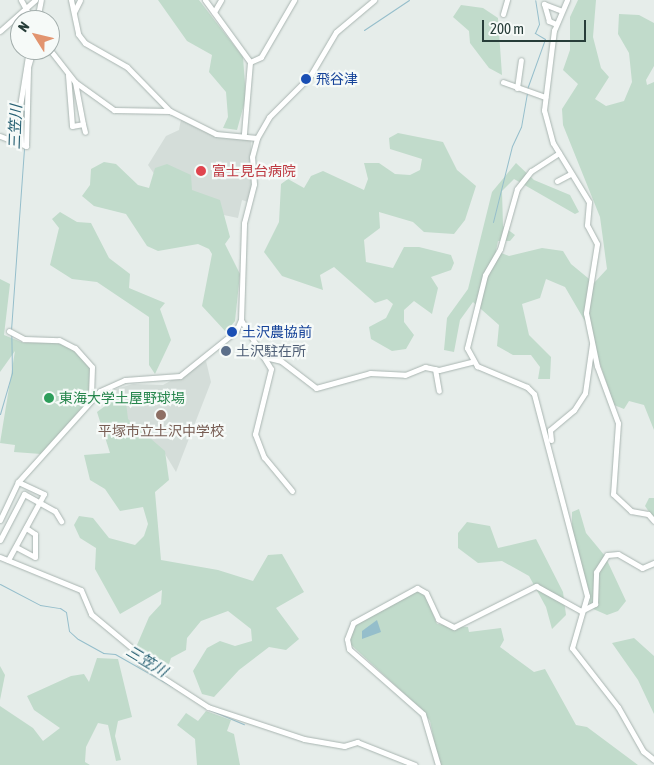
<!DOCTYPE html>
<html>
<head>
<meta charset="utf-8">
<style>
  body { margin:0 }
  #map { position:relative; width:654px; height:765px; overflow:hidden; background:#e6edea; font-family:"Asap Condensed","Noto Sans JP",sans-serif }
  div>[style] { position:absolute }
  .built>* { inset:0; background:#d4ddd9 }
  .green>* { inset:0; background:#c1dbcb }
  .water>* { inset:0; background:#95becb }
  .stream>* { height:1px; margin:-0.5px; padding:0 0.5px; transform-origin:0.5px; border-radius:0.5px; background:#95becb }
  .roads { filter:drop-shadow(0 0 1px #a9b5b1) drop-shadow(0 0 1px #a9b5b1) }
  .minor>* { height:5px; margin:-2.5px; padding:0 2.5px; transform-origin:2.5px; border-radius:2.5px; background:#fff }
  .dots>* { width:14px; height:14px; translate:-50% -50%; box-sizing:border-box; border:2px solid #f6faf8; border-radius:50% }
  span { translate:-50% -50%; white-space:nowrap; text-align:center; line-height:1.15; -webkit-text-stroke:4.5px #f6faf8; paint-order:stroke }
  .transit-label { font-size:14px; color:#164399 }
  .left { translate:0 -50%; text-align:left }
  .health-label { font-size:14px; color:#be3a42 }
  .service-label { font-size:14px; color:#4e5e75 }
  .leisure-label { font-size:14px; color:#27864d }
  .education-label { font-size:14px; color:#785e54 }
  .water-label { font-size:15px; color:#276073; font-style:italic }
  .north { position:absolute; left:10px; top:10px; width:50px; height:50px; box-sizing:border-box; background:#f6faf8; border:1px solid #a3aeac; border-radius:50%; rotate:306deg; font-size:14px; font-weight:700; line-height:20px; text-align:center; color:#273d39 }
  .north::after { content:''; display:block; margin:auto; width:18px; height:22px; background:#e2946f; clip-path:polygon(50% 0,100% 100%,50% 72%,0 100%) }
  .scale { position:absolute; left:482px; top:20px; width:104px; height:22px; box-sizing:border-box; border:2px solid #273d39; border-top:0; padding-left:6px; font-size:15px; line-height:18px; white-space:nowrap; color:#273d39; -webkit-text-stroke:4px #f6faf8; paint-order:stroke }
</style>
</head>
<body>
<div id="map">
  <div class="built">
    <i style="clip-path:polygon(181px 119px,218px 138px,251px 140px,251px 189px,248px 202px,242px 200px,238px 218px,219px 214px,157px 178px,148px 165px,166px 136px,179px 130px)"></i>
    <i style="clip-path:polygon(206px 361px,211px 382px,176px 472px,162px 449px,126px 425px,125px 404px,109px 391px,133px 384px,163px 385px)"></i>
  </div>
  <div class="green">
    <i style="clip-path:polygon(158px 0,199px 0,243px 57px,246px 97px,237px 130px,223px 128px,228px 117px,226px 92px,209px 72px,212px 55px,187px 41px)"></i>
    <i style="clip-path:polygon(578px 0,596px 0,593px 37px,601px 68px,609px 77px,595px 99px,606px 106px,624px 101px,632px 82px,629px 53px,618px 34px,619px 14px,639px 15px,654px 23px,654px 66px,646px 80px,647px 85px,654px 82px,654px 430px,644px 405px,629px 401px,624px 409px,614px 405px,586px 323px,565px 287px,546px 279px,540px 298px,522px 304px,529px 335px,551px 357px,550px 379px,538px 379px,540px 367px,531px 355px,513px 355px,497px 346px,499px 325px,473px 302px,460px 320px,454px 352px,444px 350px,447px 318px,468px 289px,492px 192px,516px 163px,534px 180px,570px 195px,579px 212px,575px 214px,514px 179px,502px 191px,503px 226px,515px 235px,510px 241px,498px 241px,496px 251px,509px 256px,542px 248px,563px 251px,571px 264px,594px 283px,607px 269px,600px 217px,563px 125px,562px 109px,578px 84px,563px 70px,570px 50px,570px 17px)"></i>
    <i style="clip-path:polygon(461px 5px,483px 8px,498px 18px,502px 75px,489px 68px,470px 43px,469px 31px,453px 17px)"></i>
    <i style="clip-path:polygon(398px 133px,443px 142px,457px 170px,476px 186px,465px 220px,454px 234px,424px 232px,413px 222px,379px 212px,380px 228px,364px 240px,366px 262px,393px 268px,404px 247px,419px 247px,451px 255px,454px 263px,451px 270px,431px 277px,438px 288px,432px 314px,414px 301px,404px 310px,404px 322px,414px 335px,406px 349px,392px 351px,371px 339px,369px 327px,386px 318px,393px 304px,387px 299px,375px 303px,334px 267px,320px 275px,323px 290px,282px 276px,264px 252px,279px 222px,281px 184px,288px 179px,304px 188px,311px 176px,323px 171px,364px 190px,368px 179px,364px 163px,379px 163px,395px 174px,410px 175px,420px 170px,422px 159px,390px 149px,389px 138px)"></i>
    <i style="clip-path:polygon(104px 162px,116px 164px,138px 185px,149px 188px,155px 168px,167px 164px,191px 175px,192px 190px,220px 200px,230px 237px,225px 244px,240px 274px,235px 321px,226px 332px,202px 306px,212px 254px,209px 249px,198px 244px,158px 251px,147px 246px,126px 214px,94px 206px,82px 196px,90px 185px,91px 169px)"></i>
    <i style="clip-path:polygon(60px 212px,77px 222px,91px 223px,109px 258px,130px 274px,129px 288px,165px 303px,160px 309px,171px 340px,155px 374px,149px 365px,149px 317px,97px 282px,72px 279px,50px 265px,59px 228px,52px 219px)"></i>
    <i style="clip-path:polygon(0 279px,10px 284px,4px 335px,24px 343px,59px 341px,72px 348px,91px 368px,88px 401px,41px 454px,14px 452px,15px 445px,0 443px,15px 351px,0 372px)"></i>
    <i style="clip-path:polygon(117px 397px,126px 402px,128px 419px,165px 451px,169px 480px,155px 492px,161px 560px,218px 570px,253px 581px,268px 555px,282px 554px,304px 592px,276px 608px,299px 639px,286px 650px,269px 647px,239px 670px,214px 697px,202px 694px,193px 671px,207px 648px,220px 641px,235px 646px,252px 641px,251px 629px,228px 611px,201px 621px,187px 638px,186px 650px,171px 658px,165px 676px,140px 657px,137px 645px,149px 617px,161px 604px,162px 590px,120px 614px,95px 569px,96px 548px,80px 538px,74px 525px,79px 516px,93px 518px,109px 538px,135px 545px,144px 536px,148px 524px,143px 507px,120px 511px,105px 489px,90px 480px,84px 455px,110px 453px,97px 412px)"></i>
    <i style="clip-path:polygon(649px 498px,654px 498px,654px 519px,645px 506px)"></i>
    <i style="clip-path:polygon(579px 509px,586px 533px,605px 556px,626px 601px,618px 611px,607px 615px,591px 608px,572px 530px,572px 512px)"></i>
    <i style="clip-path:polygon(467px 522px,490px 526px,498px 548px,536px 539px,563px 592px,566px 615px,552px 629px,546px 607px,529px 576px,502px 561px,478px 563px,458px 548px,458px 533px)"></i>
    <i style="clip-path:polygon(418px 590px,424px 592px,437px 624px,468px 627px,469px 632px,501px 628px,504px 640px,500px 647px,534px 672px,545px 669px,576px 725px,587px 727px,638px 765px,439px 765px,430px 721px,421px 709px,349px 643px,354px 625px)"></i>
    <i style="clip-path:polygon(634px 638px,654px 656px,654px 714px,638px 680px,612px 643px)"></i>
    <i style="clip-path:polygon(97px 658px,118px 659px,132px 717px,118px 721px,115px 736px,121px 760px,116px 761px,108px 725px,98px 723px,86px 747px,85px 762px,90px 765px,0 765px,0 706px,33px 728px,43px 741px,60px 728px,34px 710px,27px 696px,71px 676px,84px 674px,89px 682px)"></i>
    <i style="clip-path:polygon(0 666px,5px 675px,0 700px)"></i>
    <i style="clip-path:polygon(206px 711px,231px 720px,227px 731px,234px 734px,240px 765px,197px 765px,195px 739px,177px 725px,186px 713px,198px 721px)"></i>
  </div>
  <div class="water">
    <i style="clip-path:polygon(377px 620px,381px 632px,362px 639px,362px 631px)"></i>
  </div>
  <div class="stream">
    <i style="left:364px;top:30px;width:54px;rotate:-33.7deg"></i>
    <i style="left:527px;top:89px;width:53px;rotate:-70.2deg"></i>
    <i style="left:545px;top:39px;width:12px;rotate:-149deg"></i>
    <i style="left:535px;top:33px;width:10px;rotate:-66deg"></i>
    <i style="left:539px;top:24px;width:24px;rotate:-99deg"></i>
    <i style="left:24px;top:96px;width:21px;rotate:90deg"></i>
    <i style="left:493px;top:222px;width:78px;rotate:-76deg"></i>
    <i style="left:512px;top:146px;width:21px;rotate:-65deg"></i>
    <i style="left:521px;top:127px;width:35px;rotate:-80deg"></i>
    <i style="left:11px;top:330px;width:182px;rotate:-85.9deg"></i>
    <i style="left:0;top:414px;width:43px;rotate:-73.7deg"></i>
    <i style="left:12px;top:373px;width:39px;rotate:-91deg"></i>
    <i style="left:0;top:584px;width:45px;rotate:27.7deg"></i>
    <i style="left:40px;top:605px;width:20px;rotate:9deg"></i>
    <i style="left:60px;top:608px;width:7px;rotate:34deg"></i>
    <i style="left:66px;top:612px;width:19px;rotate:81deg"></i>
    <i style="left:69px;top:631px;width:12px;rotate:42deg"></i>
    <i style="left:78px;top:639px;width:29px;rotate:29deg"></i>
    <i style="left:103px;top:653px;width:12px;rotate:5deg"></i>
    <i style="left:115px;top:654px;width:67px;rotate:29.6deg"></i>
    <i style="left:208px;top:709px;width:39px;rotate:23deg"></i>
  </div>
  <div class="roads">
    <div class="minor">
      <i style="left:21px;top:0;width:23px;rotate:61deg"></i>
      <i style="left:71px;top:0;width:35px;rotate:78deg"></i>
      <i style="left:78px;top:34px;width:11px;rotate:52deg"></i>
      <i style="left:85px;top:43px;width:48px;rotate:29.7deg"></i>
      <i style="left:127px;top:67px;width:62px;rotate:45.7deg"></i>
      <i style="left:170px;top:111px;width:51px;rotate:26.6deg"></i>
      <i style="left:216px;top:134px;width:41px;rotate:5.6deg"></i>
      <i style="left:205px;top:0;width:77px;rotate:54deg"></i>
      <i style="left:250px;top:62px;width:72px;rotate:94.8deg"></i>
      <i style="left:567px;top:0;width:33px;rotate:113deg"></i>
      <i style="left:554px;top:30px;width:81px;rotate:97.1deg"></i>
      <i style="left:544px;top:110px;width:34px;rotate:75deg"></i>
      <i style="left:553px;top:143px;width:69px;rotate:58.6deg"></i>
      <i style="left:589px;top:202px;width:23px;rotate:95deg"></i>
      <i style="left:587px;top:225px;width:21px;rotate:62deg"></i>
      <i style="left:597px;top:244px;width:70px;rotate:99.1deg"></i>
      <i style="left:586px;top:313px;width:54px;rotate:78.3deg"></i>
      <i style="left:597px;top:366px;width:61px;rotate:69.8deg"></i>
      <i style="left:618px;top:423px;width:71px;rotate:94deg"></i>
      <i style="left:613px;top:494px;width:25px;rotate:43deg"></i>
      <i style="left:631px;top:511px;width:17px;rotate:10deg"></i>
      <i style="left:648px;top:514px;width:9px;rotate:49deg"></i>
      <i style="left:74px;top:12px;width:13px;rotate:-63deg"></i>
      <i style="left:214px;top:12px;width:14px;rotate:-60deg"></i>
      <i style="left:503px;top:14px;width:15px;rotate:-74deg"></i>
      <i style="left:37px;top:20px;width:20px;rotate:-79deg"></i>
      <i style="left:556px;top:24px;width:8px;rotate:-157deg"></i>
      <i style="left:549px;top:21px;width:18px;rotate:-106deg"></i>
      <i style="left:544px;top:4px;width:19px;rotate:21deg"></i>
      <i style="left:0;top:31px;width:47px;rotate:-41.5deg"></i>
      <i style="left:50px;top:50px;width:41px;rotate:52deg"></i>
      <i style="left:75px;top:82px;width:48px;rotate:35.7deg"></i>
      <i style="left:114px;top:110px;width:56px;rotate:1deg"></i>
      <i style="left:250px;top:62px;width:12px;rotate:-24deg"></i>
      <i style="left:261px;top:57px;width:66px;rotate:-59.9deg"></i>
      <i style="left:68px;top:75px;width:51px;rotate:85.5deg"></i>
      <i style="left:72px;top:126px;width:11px;rotate:-10deg"></i>
      <i style="left:83px;top:124px;width:43px;rotate:-100.8deg"></i>
      <i style="left:503px;top:82px;width:45px;rotate:19.7deg"></i>
      <i style="left:517px;top:88px;width:28px;rotate:-82deg"></i>
      <i style="left:83px;top:124px;width:8px;rotate:76deg"></i>
      <i style="left:0;top:136px;width:28px;rotate:21deg"></i>
      <i style="left:26px;top:146px;width:79px;rotate:-88.5deg"></i>
      <i style="left:28px;top:67px;width:18px;rotate:-74deg"></i>
      <i style="left:21px;top:144px;width:38px;rotate:-92deg"></i>
      <i style="left:20px;top:106px;width:57px;rotate:-80.9deg"></i>
      <i style="left:559px;top:153px;width:33px;rotate:147deg"></i>
      <i style="left:531px;top:171px;width:23px;rotate:128deg"></i>
      <i style="left:517px;top:189px;width:62px;rotate:105.8deg"></i>
      <i style="left:500px;top:249px;width:30px;rotate:120deg"></i>
      <i style="left:485px;top:275px;width:75px;rotate:103.9deg"></i>
      <i style="left:467px;top:348px;width:21px;rotate:61deg"></i>
      <i style="left:477px;top:366px;width:54px;rotate:22.8deg"></i>
      <i style="left:527px;top:387px;width:10px;rotate:45deg"></i>
      <i style="left:534px;top:394px;width:209px;rotate:75.3deg"></i>
      <i style="left:587px;top:596px;width:54px;rotate:106.1deg"></i>
      <i style="left:572px;top:648px;width:75px;rotate:52.1deg"></i>
      <i style="left:618px;top:707px;width:51px;rotate:60.4deg"></i>
      <i style="left:643px;top:751px;width:14px;rotate:39deg"></i>
      <i style="left:557px;top:181px;width:15px;rotate:-28deg"></i>
      <i style="left:241px;top:320px;width:57px;rotate:58.5deg"></i>
      <i style="left:271px;top:369px;width:67px;rotate:103.8deg"></i>
      <i style="left:255px;top:434px;width:25px;rotate:69deg"></i>
      <i style="left:264px;top:457px;width:44px;rotate:50.5deg"></i>
      <i style="left:9px;top:331px;width:17px;rotate:28deg"></i>
      <i style="left:24px;top:339px;width:35px;rotate:2deg"></i>
      <i style="left:59px;top:340px;width:18px;rotate:27deg"></i>
      <i style="left:75px;top:348px;width:25px;rotate:48deg"></i>
      <i style="left:92px;top:367px;width:32px;rotate:92deg"></i>
      <i style="left:265px;top:357px;width:16px;rotate:14deg"></i>
      <i style="left:281px;top:361px;width:44px;rotate:37.6deg"></i>
      <i style="left:316px;top:388px;width:56px;rotate:-15.5deg"></i>
      <i style="left:370px;top:373px;width:35px;rotate:3deg"></i>
      <i style="left:405px;top:375px;width:22px;rotate:-22deg"></i>
      <i style="left:425px;top:367px;width:14px;rotate:12deg"></i>
      <i style="left:439px;top:370px;width:34px;rotate:-14deg"></i>
      <i style="left:435px;top:369px;width:22px;rotate:80deg"></i>
      <i style="left:551px;top:440px;width:10px;rotate:-96deg"></i>
      <i style="left:550px;top:430px;width:31px;rotate:-40deg"></i>
      <i style="left:574px;top:410px;width:20px;rotate:-57deg"></i>
      <i style="left:585px;top:393px;width:49px;rotate:-81.9deg"></i>
      <i style="left:0;top:520px;width:42px;rotate:-64.7deg"></i>
      <i style="left:18px;top:482px;width:122px;rotate:-48deg"></i>
      <i style="left:100px;top:391px;width:27px;rotate:-24deg"></i>
      <i style="left:125px;top:380px;width:55px;rotate:-4.2deg"></i>
      <i style="left:180px;top:376px;width:72px;rotate:-38.8deg"></i>
      <i style="left:236px;top:331px;width:12px;rotate:-66deg"></i>
      <i style="left:241px;top:320px;width:97px;rotate:-88.2deg"></i>
      <i style="left:244px;top:223px;width:40px;rotate:-75.6deg"></i>
      <i style="left:254px;top:184px;width:27px;rotate:-94deg"></i>
      <i style="left:252px;top:157px;width:20px;rotate:-75deg"></i>
      <i style="left:257px;top:138px;width:24px;rotate:-60deg"></i>
      <i style="left:269px;top:117px;width:58px;rotate:-45deg"></i>
      <i style="left:310px;top:76px;width:51px;rotate:-59.4deg"></i>
      <i style="left:336px;top:32px;width:50px;rotate:-40.1deg"></i>
      <i style="left:0;top:540px;width:52px;rotate:-62.4deg"></i>
      <i style="left:24px;top:494px;width:35px;rotate:29deg"></i>
      <i style="left:55px;top:511px;width:12px;rotate:59deg"></i>
      <i style="left:16px;top:547px;width:21px;rotate:28deg"></i>
      <i style="left:35px;top:557px;width:23px;rotate:-90deg"></i>
      <i style="left:35px;top:534px;width:11px;rotate:-146deg"></i>
      <i style="left:0;top:557px;width:87px;rotate:22.2deg"></i>
      <i style="left:81px;top:590px;width:26px;rotate:67deg"></i>
      <i style="left:91px;top:614px;width:53px;rotate:39.7deg"></i>
      <i style="left:132px;top:648px;width:17px;rotate:62deg"></i>
      <i style="left:140px;top:663px;width:81px;rotate:32.9deg"></i>
      <i style="left:208px;top:707px;width:101px;rotate:18.4deg"></i>
      <i style="left:304px;top:739px;width:41px;rotate:9.9deg"></i>
      <i style="left:344px;top:746px;width:14px;rotate:-17deg"></i>
      <i style="left:357px;top:742px;width:62px;rotate:21.6deg"></i>
      <i style="left:8px;top:560px;width:75px;rotate:-61.4deg"></i>
      <i style="left:44px;top:494px;width:29px;rotate:-155deg"></i>
      <i style="left:438px;top:765px;width:53px;rotate:-106.4deg"></i>
      <i style="left:423px;top:714px;width:98px;rotate:-138.7deg"></i>
      <i style="left:349px;top:649px;width:10px;rotate:-101deg"></i>
      <i style="left:347px;top:639px;width:17px;rotate:-69deg"></i>
      <i style="left:353px;top:623px;width:73px;rotate:-28.7deg"></i>
      <i style="left:417px;top:588px;width:10px;rotate:29deg"></i>
      <i style="left:426px;top:593px;width:29px;rotate:65deg"></i>
      <i style="left:438px;top:619px;width:18px;rotate:27deg"></i>
      <i style="left:454px;top:627px;width:92px;rotate:-26.6deg"></i>
      <i style="left:536px;top:586px;width:51px;rotate:29.1deg"></i>
      <i style="left:581px;top:611px;width:16px;rotate:-27deg"></i>
      <i style="left:595px;top:604px;width:32px;rotate:-88deg"></i>
      <i style="left:596px;top:572px;width:20px;rotate:-57deg"></i>
      <i style="left:607px;top:555px;width:11px;rotate:-5deg"></i>
      <i style="left:618px;top:554px;width:28px;rotate:30deg"></i>
      <i style="left:642px;top:568px;width:13px;rotate:-23deg"></i>
    </div>
  </div>
  <div class="dots">
    <i style="left:306px;top:79px;background:#1a4fb4"></i>
    <i style="left:201px;top:171px;background:#e0444e"></i>
    <i style="left:232px;top:332px;background:#1a4fb4"></i>
    <i style="left:226px;top:351px;background:#5c6f8a"></i>
    <i style="left:49px;top:398px;background:#2e9e5b"></i>
    <i style="left:161px;top:415px;background:#8d6e63"></i>
  </div>
  <div class="transit-label">
    <span class="left" style="left:316px;top:79px">飛谷津</span>
    <span class="left" style="left:242px;top:332px">土沢農協前</span>
  </div>
  <div class="health-label">
    <span class="left" style="left:212px;top:171px">富士見台病院</span>
  </div>
  <div class="service-label">
    <span class="left" style="left:236px;top:351px">土沢駐在所</span>
  </div>
  <div class="leisure-label">
    <span class="left" style="left:59px;top:398px">東海大学土屋野球場</span>
  </div>
  <div class="education-label">
    <span style="left:161px;top:431px">平塚市立土沢中学校</span>
  </div>
  <div class="water-label">
    <span style="left:15px;top:127px;rotate:-88deg">三笠川</span>
    <span style="left:147px;top:661px;rotate:31deg">三笠川</span>
  </div>
  <div class="north">N</div>
  <div class="scale">200 m</div>
</div>
</body>
</html>
